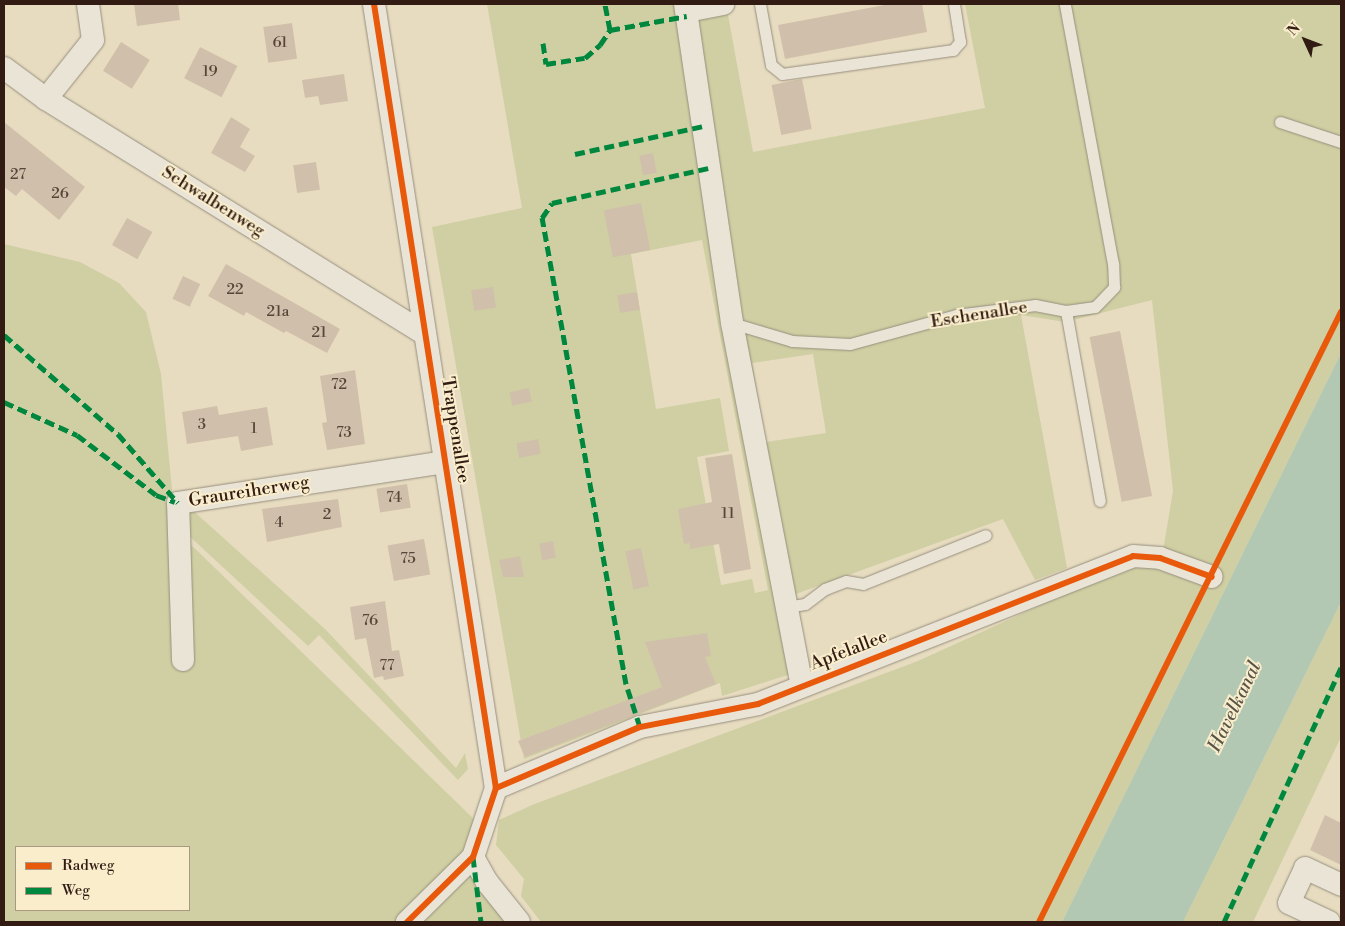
<!DOCTYPE html>
<html>
<head>
<meta charset="utf-8">
<style>
  body { margin:0 }
  #map { position:relative; width:1345px; height:926px; overflow:hidden; background:#e7dcc0; font-family:"Libre Bodoni",serif }
  div>[style] { position:absolute }
  .green>* { inset:0; background:#cfcfa3 }
  .water>* { inset:0; background:#b3c8b2 }
  .building>* { inset:0; background:#d0c0ab; transform-origin:0 0 }
  .roads { filter:drop-shadow(0 0 1px #978e7d) drop-shadow(0 0 1px #978e7d) }
  .service>* { height:11px; margin:-5.5px; padding:0 5.5px; transform-origin:5.5px; border-radius:5.5px; background:#eae4d7 }
  .minor>* { height:22px; margin:-11px; padding:0 11px; transform-origin:11px; border-radius:11px; background:#eae4d7 }
  .quiet>* { height:5px; margin-top:-2.5px; transform-origin:0; background:repeating-linear-gradient(90deg,#00873e 0 10px,transparent 0 15px) }
  .cycleway>* { height:6px; margin:-3px; padding:0 3px; transform-origin:3px; border-radius:3px; background:#e8590c }
  span { translate:-50% -50%; white-space:nowrap; text-align:center; line-height:1.15; -webkit-text-stroke:4px #f9edcc; paint-order:stroke }
  .number-label { font-size:15px; color:#594439 }
  .number-label span { -webkit-text-stroke-width:0 }
  .street-label { font-size:18px; color:#311b13 }
  .water-label { font-size:19px; color:#575449; font-style:italic }
  .frame { position:absolute; inset:0; border:5px solid #311b13; pointer-events:none }
  .legend { position:absolute; left:15px; top:846px; width:175px; height:65px; box-sizing:border-box; background:#f9edcc; border:1px solid #a99982; margin:0; padding:6px 9px; list-style:none; font-size:15px; color:#311b13 }
  .legend li { display:flex; align-items:center; gap:10px; height:25px }
  .legend b { width:25px; border:1px solid #a99982 }
  .north { position:absolute; left:1280px; top:15px; width:50px; height:50px; -webkit-text-stroke:4px #f9edcc; paint-order:stroke; rotate:313deg; font-size:14px; font-weight:700; line-height:20px; text-align:center; color:#311b13 }
  .north::after { content:''; display:block; margin:auto; width:18px; height:22px; background:#311b13; clip-path:polygon(50% 0,100% 100%,50% 72%,0 100%) }
</style>
</head>
<body>
<div id="map">
  <div class="green">
    <i style="clip-path:polygon(evenodd,487px 4px,726px 4px,753px 152px,985px 108px,965px 4px,1341px 4px,1341px 353px,1062px 922px,541px 922px,521px 896px,524px 879px,496px 845px,499px 820px,532px 805px,918px 661px,1131px 564px,1152px 567px,1164px 545px,1173px 491px,1152px 300px,1065px 322px,1021px 315px,1067px 568px,1035px 580px,1003px 519px,793px 595px,806px 669px,722px 696px,720px 683px,524px 759px,432px 227px,522px 208px,487px 4px,702px 240px,768px 590px,755px 593px,752px 579px,721px 585px,697px 457px,729px 451px,720px 398px,656px 409px,631px 254px,702px 240px,487px 4px,813px 354px,826px 433px,766px 442px,752px 363px,813px 354px)"></i>
    <i style="clip-path:polygon(evenodd,4px 244px,80px 262px,119px 283px,146px 312px,161px 374px,176px 532px,177px 670px,188px 670px,184px 538px,478px 823px,468px 859px,509px 922px,4px 922px,4px 244px,16px 847px,189px 847px,189px 910px,16px 910px,16px 847px)"></i>
    <i style="clip-path:polygon(189px 507px,326px 630px,456px 768px,465px 753px,468px 769px,458px 780px,319px 635px,308px 646px,186px 533px)"></i>
    <i style="clip-path:polygon(1341px 602px,1341px 737px,1253px 922px,1183px 922px)"></i>
  </div>
  <div class="water">
    <i style="clip-path:polygon(1341px 353px,1341px 602px,1183px 922px,1062px 922px)"></i>
  </div>
  <div class="building">
    <i style="clip-path:polygon(134px 4px,178px 4px,180px 20px,137px 26px)"></i>
    <i style="clip-path:polygon(890px 4px,922px 4px,927px 32px,785px 59px,778px 25px)"></i>
    <i style="left:292px;top:23px;width:36px;height:29px;rotate:82deg"></i>
    <i style="left:121px;top:42px;width:34px;height:34px;rotate:32deg"></i>
    <i style="left:200px;top:47px;width:42px;height:35px;rotate:27deg"></i>
    <i style="clip-path:polygon(344px 74px,348px 101px,320px 105px,318px 96px,305px 98px,302px 80px)"></i>
    <i style="left:802px;top:79px;width:51px;height:31px;rotate:79deg"></i>
    <i style="clip-path:polygon(231px 117px,250px 129px,240px 147px,255px 156px,245px 172px,211px 153px)"></i>
    <i style="clip-path:polygon(4px 122px,85px 187px,59px 220px,22px 189px,16px 196px,4px 187px)"></i>
    <i style="left:653px;top:153px;width:20px;height:14px;rotate:79deg"></i>
    <i style="left:316px;top:162px;width:28px;height:23px;rotate:82deg"></i>
    <i style="left:641px;top:203px;width:48px;height:38px;rotate:79deg"></i>
    <i style="left:127px;top:218px;width:29px;height:31px;rotate:29deg"></i>
    <i style="clip-path:polygon(226px 264px,340px 329px,327px 353px,286px 331px,284px 333px,246px 312px,244px 316px,208px 296px)"></i>
    <i style="left:183px;top:276px;width:19px;height:25px;rotate:25deg"></i>
    <i style="left:493px;top:287px;width:21px;height:22px;rotate:82deg"></i>
    <i style="left:637px;top:292px;width:18px;height:20px;rotate:81deg"></i>
    <i style="left:1120px;top:331px;width:168px;height:31px;rotate:79deg"></i>
    <i style="clip-path:polygon(355px 370px,365px 444px,327px 450px,322px 423px,327px 422px,320px 376px)"></i>
    <i style="left:529px;top:388px;width:14px;height:20px;rotate:78deg"></i>
    <i style="clip-path:polygon(217px 406px,219px 415px,267px 407px,273px 445px,241px 451px,238px 436px,187px 444px,182px 412px)"></i>
    <i style="left:538px;top:439px;width:15px;height:22px;rotate:79deg"></i>
    <i style="clip-path:polygon(732px 454px,751px 569px,724px 574px,719px 544px,690px 549px,690px 543px,684px 544px,678px 509px,712px 502px,705px 458px)"></i>
    <i style="left:407px;top:484px;width:24px;height:31px;rotate:81deg"></i>
    <i style="clip-path:polygon(338px 499px,342px 527px,267px 542px,262px 509px)"></i>
    <i style="left:424px;top:539px;width:36px;height:37px;rotate:80deg"></i>
    <i style="left:553px;top:541px;width:17px;height:14px;rotate:80deg"></i>
    <i style="left:641px;top:548px;width:39px;height:16px;rotate:78deg"></i>
    <i style="clip-path:polygon(520px 556px,524px 577px,503px 577px,499px 560px)"></i>
    <i style="clip-path:polygon(385px 601px,392px 651px,399px 650px,404px 676px,384px 680px,383px 676px,374px 678px,366px 638px,355px 640px,350px 607px)"></i>
    <i style="clip-path:polygon(707px 633px,711px 656px,705px 657px,716px 684px,525px 757px,518px 741px,662px 687px,645px 642px)"></i>
    <i style="clip-path:polygon(1325px 815px,1341px 823px,1341px 865px,1310px 850px)"></i>
  </div>
  <div class="roads">
    <div class="service">
      <i style="left:760px;top:4px;width:62px;rotate:79.8deg"></i>
      <i style="left:771px;top:65px;width:14px;rotate:39deg"></i>
      <i style="left:782px;top:74px;width:173px;rotate:-8deg"></i>
      <i style="left:953px;top:50px;width:11px;rotate:-49deg"></i>
      <i style="left:960px;top:42px;width:38px;rotate:-99deg"></i>
      <i style="left:1280px;top:122px;width:64px;rotate:18.2deg"></i>
      <i style="left:1066px;top:311px;width:193px;rotate:79.9deg"></i>
      <i style="left:732px;top:323px;width:63px;rotate:16.7deg"></i>
      <i style="left:792px;top:341px;width:58px;rotate:3deg"></i>
      <i style="left:850px;top:344px;width:110px;rotate:-15.3deg"></i>
      <i style="left:956px;top:315px;width:80px;rotate:-7.2deg"></i>
      <i style="left:1035px;top:305px;width:32px;rotate:11deg"></i>
      <i style="left:1066px;top:311px;width:29px;rotate:-8deg"></i>
      <i style="left:1095px;top:307px;width:28px;rotate:-46deg"></i>
      <i style="left:1114px;top:287px;width:23px;rotate:-92deg"></i>
      <i style="left:1113px;top:264px;width:264px;rotate:-100.5deg"></i>
      <i style="left:786px;top:607px;width:19px;rotate:-9deg"></i>
      <i style="left:805px;top:604px;width:25px;rotate:-37deg"></i>
      <i style="left:825px;top:589px;width:22px;rotate:-21deg"></i>
      <i style="left:846px;top:581px;width:17px;rotate:10deg"></i>
      <i style="left:863px;top:584px;width:132px;rotate:-21.7deg"></i>
    </div>
    <div class="minor">
      <i style="left:374px;top:4px;width:793px;rotate:81.16deg"></i>
      <i style="left:496px;top:788px;width:73px;rotate:108.4deg"></i>
      <i style="left:473px;top:857px;width:93px;rotate:135.4deg"></i>
      <i style="left:685px;top:4px;width:322px;rotate:81.6deg"></i>
      <i style="left:732px;top:323px;width:369px;rotate:79.1deg"></i>
      <i style="left:687px;top:11px;width:37px;rotate:-11deg"></i>
      <i style="left:4px;top:68px;width:52px;rotate:36.4deg"></i>
      <i style="left:46px;top:99px;width:445px;rotate:31.8deg"></i>
      <i style="left:46px;top:99px;width:75px;rotate:-51.5deg"></i>
      <i style="left:93px;top:40px;width:36px;rotate:-98deg"></i>
      <i style="left:183px;top:660px;width:157px;rotate:-91.8deg"></i>
      <i style="left:178px;top:503px;width:270px;rotate:-8.7deg"></i>
      <i style="left:496px;top:788px;width:156px;rotate:-23deg"></i>
      <i style="left:640px;top:727px;width:120px;rotate:-11deg"></i>
      <i style="left:758px;top:704px;width:403px;rotate:-21.5deg"></i>
      <i style="left:1133px;top:556px;width:27px;rotate:4deg"></i>
      <i style="left:1160px;top:558px;width:55px;rotate:20.1deg"></i>
      <i style="left:473px;top:857px;width:29px;rotate:61deg"></i>
      <i style="left:487px;top:882px;width:51px;rotate:51.3deg"></i>
      <i style="left:1329px;top:922px;width:44px;rotate:-154.6deg"></i>
      <i style="left:1289px;top:903px;width:38px;rotate:-65deg"></i>
      <i style="left:1305px;top:868px;width:40px;rotate:25deg"></i>
    </div>
  </div>
  <div class="quiet">
    <i style="left:610px;top:30px;width:78px;rotate:-10.3deg"></i>
    <i style="left:543px;top:43px;width:21px;rotate:82deg"></i>
    <i style="left:546px;top:64px;width:39px;rotate:-9deg"></i>
    <i style="left:585px;top:58px;width:20px;rotate:-41deg"></i>
    <i style="left:600px;top:45px;width:18px;rotate:-56deg"></i>
    <i style="left:610px;top:30px;width:26px;rotate:-101deg"></i>
    <i style="left:575px;top:154px;width:131px;rotate:-12.3deg"></i>
    <i style="left:4px;top:335px;width:151px;rotate:41deg"></i>
    <i style="left:118px;top:434px;width:91px;rotate:49deg"></i>
    <i style="left:4px;top:402px;width:80px;rotate:24.3deg"></i>
    <i style="left:77px;top:435px;width:99px;rotate:37.2deg"></i>
    <i style="left:156px;top:495px;width:20px;rotate:20deg"></i>
    <i style="left:640px;top:727px;width:45px;rotate:-108deg"></i>
    <i style="left:626px;top:684px;width:474px;rotate:-100.2deg"></i>
    <i style="left:542px;top:218px;width:18px;rotate:-56deg"></i>
    <i style="left:552px;top:203px;width:161px;rotate:-12.6deg"></i>
    <i style="left:473px;top:857px;width:65px;rotate:83deg"></i>
    <i style="left:1224px;top:922px;width:280px;rotate:-65.3deg"></i>
  </div>
  <div class="cycleway">
    <i style="left:374px;top:4px;width:793px;rotate:81.16deg"></i>
    <i style="left:496px;top:788px;width:73px;rotate:108.4deg"></i>
    <i style="left:473px;top:857px;width:93px;rotate:135.4deg"></i>
    <i style="left:496px;top:788px;width:156px;rotate:-23deg"></i>
    <i style="left:640px;top:727px;width:120px;rotate:-11deg"></i>
    <i style="left:758px;top:704px;width:403px;rotate:-21.5deg"></i>
    <i style="left:1133px;top:556px;width:27px;rotate:4deg"></i>
    <i style="left:1160px;top:558px;width:55px;rotate:20.1deg"></i>
    <i style="left:1039px;top:922px;width:681px;rotate:-63.66deg"></i>
  </div>
  <div class="number-label">
    <span style="left:280px;top:43px">61</span>
    <span style="left:210px;top:72px">19</span>
    <span style="left:18px;top:175px">27</span>
    <span style="left:60px;top:194px">26</span>
    <span style="left:235px;top:290px">22</span>
    <span style="left:278px;top:312px">21a</span>
    <span style="left:319px;top:333px">21</span>
    <span style="left:339px;top:385px">72</span>
    <span style="left:202px;top:425px">3</span>
    <span style="left:254px;top:429px">1</span>
    <span style="left:344px;top:433px">73</span>
    <span style="left:394px;top:498px">74</span>
    <span style="left:728px;top:514px">11</span>
    <span style="left:327px;top:515px">2</span>
    <span style="left:279px;top:523px">4</span>
    <span style="left:408px;top:559px">75</span>
    <span style="left:370px;top:621px">76</span>
    <span style="left:387px;top:666px">77</span>
  </div>
  <div class="street-label">
    <span style="left:213px;top:202px;rotate:32deg">Schwalbenweg</span>
    <span style="left:979px;top:315px;rotate:-9deg">Eschenallee</span>
    <span style="left:455px;top:430px;rotate:81deg">Trappenallee</span>
    <span style="left:249px;top:492px;rotate:-9deg">Graureiherweg</span>
    <span style="left:849px;top:651px;rotate:-21deg">Apfelallee</span>
  </div>
  <div class="water-label">
    <span style="left:1235px;top:707px;rotate:-64deg">Havelkanal</span>
  </div>
  <div class="frame"></div>
  <ul class="legend">
  <li><b style="height:6px;background:#e8590c"></b>Radweg</li>
  <li><b style="height:6px;background:#00873e"></b>Weg</li>
  </ul>
  <div class="north">N</div>
</div>
</body>
</html>
